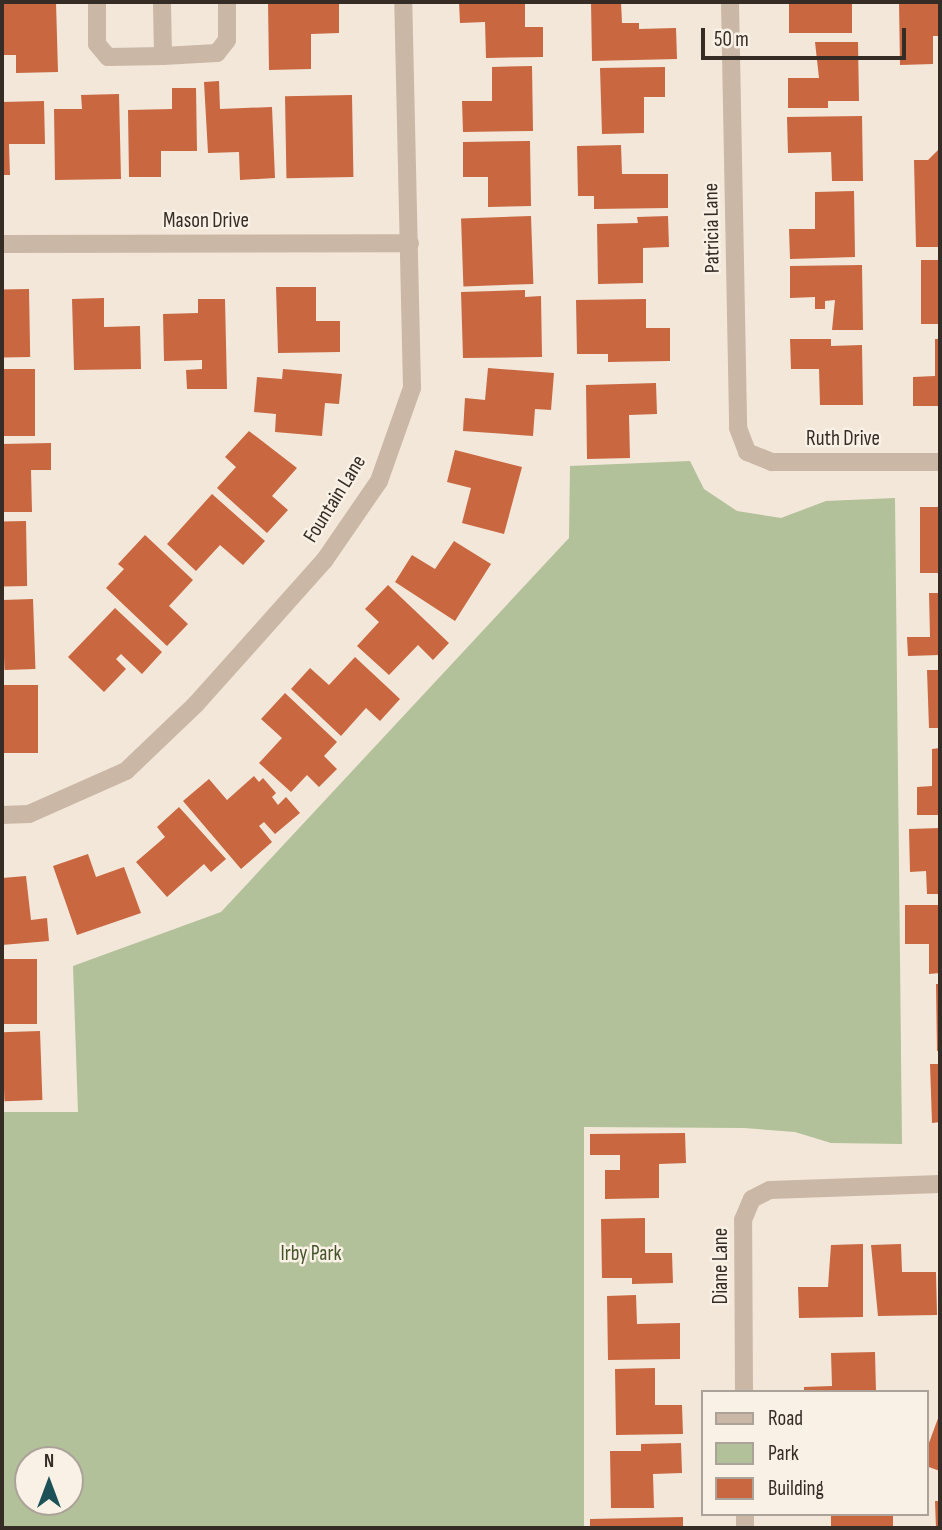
<!DOCTYPE html>
<html>
<head>
<meta charset="utf-8">
<style>
  body { margin:0 }
  #map { position:relative; width:942px; height:1530px; overflow:hidden; background:#f2e7d9; font-family:"Sofia Sans Condensed",sans-serif }
  div>[style] { position:absolute }
  .green>* { inset:0; background:#b2c199 }
  .building>* { inset:0; background:#c96740; transform-origin:0 0 }
  .minor>* { height:18px; margin:-9px; padding:0 9px; transform-origin:9px; border-radius:9px; background:#cab7a5 }
  span { translate:-50% -50%; white-space:nowrap; text-align:center; line-height:1.15; -webkit-text-stroke:5px #f9f1e5; paint-order:stroke }
  .street-label { font-size:21px; color:#352c26 }
  .park-label { font-size:21px; color:#435429 }
  .frame { position:absolute; inset:0; border:4px solid #352c26; pointer-events:none }
  .legend { position:absolute; left:701px; top:1390px; width:228px; height:126px; box-sizing:border-box; background:#f9f1e5; border:2px solid #aba299; margin:0; padding:9px 12px; list-style:none; font-size:21px; color:#352c26 }
  .legend li { display:flex; align-items:center; gap:14px; height:35px }
  .legend b { width:35px; border:2px solid #aba299 }
  .north { position:absolute; left:14px; top:1446px; width:70px; height:70px; box-sizing:border-box; background:#f9f1e5; border:2px solid #aba299; border-radius:50%; rotate:0deg; font-size:19px; font-weight:700; line-height:28px; text-align:center; color:#352c26 }
  .north::after { content:''; display:block; margin:auto; width:24px; height:32px; background:#1b5157; clip-path:polygon(50% 0,100% 100%,50% 72%,0 100%) }
  .scale { position:absolute; left:701px; top:28px; width:205px; height:32px; box-sizing:border-box; border:4px solid #352c26; border-top:0; padding-left:9px; font-size:21px; line-height:24px; white-space:nowrap; color:#352c26; -webkit-text-stroke:5px #f9f1e5; paint-order:stroke }
</style>
</head>
<body>
<div id="map">
  <div class="green">
    <i style="clip-path:polygon(evenodd,690px 461px,704px 489px,737px 511px,781px 518px,826px 501px,895px 498px,902px 1144px,831px 1143px,795px 1132px,744px 1128px,584px 1127px,584px 1528px,2px 1528px,2px 1112px,78px 1112px,73px 966px,221px 912px,569px 538px,570px 466px,690px 461px,28px 1460px,70px 1460px,70px 1502px,28px 1502px,28px 1460px)"></i>
  </div>
  <div class="building">
    <i style="clip-path:polygon(2px 2px,56px 2px,58px 72px,16px 73px,16px 55px,2px 55px)"></i>
    <i style="clip-path:polygon(268px 2px,339px 2px,339px 33px,311px 34px,311px 69px,269px 70px)"></i>
    <i style="clip-path:polygon(459px 2px,525px 2px,525px 27px,543px 27px,543px 57px,486px 58px,485px 22px,460px 23px)"></i>
    <i style="clip-path:polygon(591px 2px,621px 2px,622px 23px,639px 23px,639px 29px,676px 28px,677px 59px,592px 61px)"></i>
    <i style="left:852px;top:2px;width:31px;height:63px;rotate:90deg"></i>
    <i style="clip-path:polygon(899px 2px,940px 2px,940px 36px,933px 36px,933px 64px,900px 65px)"></i>
    <i style="clip-path:polygon(815px 42px,858px 42px,859px 101px,828px 101px,828px 108px,788px 108px,788px 78px,819px 78px)"></i>
    <i style="clip-path:polygon(532px 66px,533px 131px,463px 132px,462px 101px,492px 101px,492px 67px)"></i>
    <i style="clip-path:polygon(665px 67px,665px 97px,644px 97px,644px 133px,602px 134px,600px 68px)"></i>
    <i style="clip-path:polygon(219px 81px,220px 109px,272px 107px,275px 178px,240px 180px,239px 152px,208px 153px,204px 82px)"></i>
    <i style="clip-path:polygon(172px 88px,196px 88px,197px 151px,161px 151px,161px 177px,129px 177px,128px 110px,172px 109px)"></i>
    <i style="clip-path:polygon(119px 94px,121px 179px,55px 180px,54px 109px,82px 109px,81px 95px)"></i>
    <i style="left:352px;top:95px;width:82px;height:67px;rotate:89deg"></i>
    <i style="clip-path:polygon(44px 101px,45px 144px,9px 144px,10px 175px,2px 175px,2px 102px)"></i>
    <i style="clip-path:polygon(862px 116px,863px 181px,832px 181px,831px 152px,788px 153px,787px 117px)"></i>
    <i style="clip-path:polygon(530px 141px,531px 206px,488px 207px,488px 177px,463px 177px,463px 142px)"></i>
    <i style="clip-path:polygon(621px 145px,622px 174px,668px 174px,668px 208px,594px 209px,594px 196px,578px 196px,577px 146px)"></i>
    <i style="clip-path:polygon(940px 148px,940px 247px,916px 247px,914px 160px,928px 160px)"></i>
    <i style="clip-path:polygon(854px 191px,855px 257px,790px 259px,789px 229px,815px 229px,815px 192px)"></i>
    <i style="left:531px;top:216px;width:68px;height:70px;rotate:88deg"></i>
    <i style="clip-path:polygon(668px 216px,669px 247px,643px 248px,643px 283px,598px 284px,597px 224px,638px 223px,637px 217px)"></i>
    <i style="left:921px;top:260px;width:19px;height:64px"></i>
    <i style="clip-path:polygon(862px 265px,863px 330px,832px 330px,835px 300px,825px 301px,825px 309px,815px 309px,815px 297px,790px 298px,790px 266px)"></i>
    <i style="clip-path:polygon(276px 287px,316px 287px,316px 321px,340px 321px,340px 352px,278px 353px)"></i>
    <i style="left:29px;top:289px;width:68px;height:27px;rotate:89deg"></i>
    <i style="clip-path:polygon(525px 290px,525px 297px,541px 296px,542px 357px,463px 358px,461px 292px)"></i>
    <i style="clip-path:polygon(104px 298px,104px 327px,140px 326px,141px 369px,74px 370px,72px 299px)"></i>
    <i style="clip-path:polygon(198px 299px,225px 299px,227px 389px,187px 389px,186px 370px,202px 369px,202px 360px,164px 361px,163px 314px,198px 313px)"></i>
    <i style="clip-path:polygon(646px 299px,646px 328px,670px 328px,670px 361px,608px 362px,608px 354px,577px 354px,576px 300px)"></i>
    <i style="clip-path:polygon(790px 339px,831px 339px,831px 346px,862px 345px,863px 405px,820px 405px,819px 369px,791px 369px)"></i>
    <i style="clip-path:polygon(935px 339px,940px 339px,940px 406px,913px 406px,913px 377px,935px 376px)"></i>
    <i style="clip-path:polygon(488px 368px,554px 373px,551px 410px,535px 409px,533px 436px,463px 431px,465px 398px,485px 400px)"></i>
    <i style="left:2px;top:369px;width:33px;height:67px"></i>
    <i style="clip-path:polygon(283px 369px,342px 374px,339px 404px,325px 403px,322px 436px,275px 432px,276px 414px,254px 412px,257px 377px,282px 379px)"></i>
    <i style="clip-path:polygon(656px 383px,657px 414px,629px 415px,630px 458px,587px 459px,586px 385px)"></i>
    <i style="clip-path:polygon(249px 431px,297px 468px,272px 496px,288px 510px,267px 533px,217px 488px,236px 467px,225px 457px)"></i>
    <i style="clip-path:polygon(51px 443px,51px 470px,31px 470px,32px 512px,2px 512px,2px 444px)"></i>
    <i style="clip-path:polygon(455px 450px,522px 467px,504px 534px,462px 523px,471px 488px,447px 482px)"></i>
    <i style="clip-path:polygon(212px 494px,265px 541px,243px 565px,220px 545px,196px 571px,167px 544px)"></i>
    <i style="left:940px;top:507px;width:66px;height:20px;rotate:90deg"></i>
    <i style="left:26px;top:521px;width:65px;height:24px;rotate:89deg"></i>
    <i style="clip-path:polygon(145px 535px,193px 580px,169px 606px,188px 624px,167px 646px,106px 588px,124px 569px,118px 564px)"></i>
    <i style="clip-path:polygon(454px 541px,491px 564px,455px 621px,395px 582px,412px 555px,435px 569px)"></i>
    <i style="clip-path:polygon(388px 585px,449px 643px,433px 660px,418px 645px,389px 675px,357px 646px,379px 622px,365px 609px)"></i>
    <i style="clip-path:polygon(929px 593px,940px 593px,940px 655px,908px 656px,907px 637px,930px 637px)"></i>
    <i style="left:33px;top:599px;width:70px;height:31px;rotate:88deg"></i>
    <i style="clip-path:polygon(115px 608px,162px 652px,142px 674px,121px 654px,116px 659px,126px 669px,104px 692px,68px 657px)"></i>
    <i style="clip-path:polygon(355px 657px,400px 699px,380px 721px,366px 708px,341px 736px,291px 689px,310px 668px,329px 685px)"></i>
    <i style="clip-path:polygon(927px 670px,940px 670px,940px 728px,929px 728px)"></i>
    <i style="left:2px;top:685px;width:36px;height:68px"></i>
    <i style="clip-path:polygon(285px 693px,337px 742px,324px 756px,337px 769px,319px 787px,307px 775px,291px 792px,259px 763px,282px 738px,261px 719px)"></i>
    <i style="clip-path:polygon(940px 748px,940px 815px,917px 815px,917px 787px,932px 786px,932px 749px)"></i>
    <i style="clip-path:polygon(254px 776px,259px 782px,263px 778px,276px 793px,272px 797px,278px 805px,286px 797px,300px 813px,275px 834px,264px 822px,259px 826px,272px 842px,241px 869px,183px 801px,209px 779px,227px 800px)"></i>
    <i style="clip-path:polygon(179px 807px,226px 859px,211px 872px,204px 864px,167px 897px,136px 862px,165px 837px,157px 827px)"></i>
    <i style="clip-path:polygon(940px 828px,940px 894px,927px 894px,926px 871px,910px 872px,909px 829px)"></i>
    <i style="clip-path:polygon(88px 854px,96px 877px,124px 867px,141px 913px,77px 935px,53px 866px)"></i>
    <i style="clip-path:polygon(26px 876px,31px 920px,47px 918px,49px 941px,2px 945px,2px 878px)"></i>
    <i style="clip-path:polygon(905px 905px,940px 905px,940px 973px,929px 974px,929px 944px,905px 944px)"></i>
    <i style="left:2px;top:959px;width:35px;height:65px"></i>
    <i style="clip-path:polygon(936px 984px,940px 984px,940px 1051px,937px 1051px)"></i>
    <i style="left:40px;top:1031px;width:69px;height:38px;rotate:88deg"></i>
    <i style="clip-path:polygon(930px 1064px,940px 1064px,940px 1122px,932px 1123px)"></i>
    <i style="clip-path:polygon(685px 1133px,686px 1163px,659px 1164px,659px 1198px,605px 1199px,605px 1170px,620px 1170px,620px 1155px,590px 1155px,590px 1134px)"></i>
    <i style="clip-path:polygon(645px 1218px,645px 1253px,672px 1253px,673px 1283px,632px 1284px,632px 1278px,602px 1278px,601px 1219px)"></i>
    <i style="clip-path:polygon(863px 1244px,863px 1317px,799px 1318px,798px 1287px,828px 1287px,831px 1245px)"></i>
    <i style="clip-path:polygon(901px 1244px,902px 1272px,936px 1272px,937px 1315px,878px 1316px,871px 1245px)"></i>
    <i style="clip-path:polygon(636px 1295px,637px 1324px,680px 1323px,680px 1359px,608px 1360px,607px 1296px)"></i>
    <i style="clip-path:polygon(875px 1352px,876px 1392px,804px 1392px,804px 1387px,832px 1386px,831px 1353px)"></i>
    <i style="clip-path:polygon(655px 1368px,655px 1405px,682px 1405px,683px 1434px,616px 1435px,615px 1369px)"></i>
    <i style="clip-path:polygon(940px 1413px,940px 1471px,926px 1466px,926px 1451px)"></i>
    <i style="clip-path:polygon(681px 1443px,682px 1473px,653px 1474px,654px 1508px,611px 1508px,610px 1451px,641px 1451px,641px 1444px)"></i>
    <i style="clip-path:polygon(935px 1501px,940px 1501px,940px 1528px,936px 1528px)"></i>
    <i style="left:831px;top:1514px;width:62px;height:14px"></i>
    <i style="clip-path:polygon(683px 1517px,683px 1528px,590px 1528px,590px 1519px)"></i>
  </div>
  <div class="minor">
    <i style="left:97px;top:2px;width:42px;rotate:90deg"></i>
    <i style="left:97px;top:44px;width:17px;rotate:50deg"></i>
    <i style="left:108px;top:57px;width:55px;rotate:-1deg"></i>
    <i style="left:163px;top:56px;width:54px;rotate:-91.1deg"></i>
    <i style="left:730px;top:2px;width:426px;rotate:88.9deg"></i>
    <i style="left:738px;top:428px;width:26px;rotate:69deg"></i>
    <i style="left:747px;top:452px;width:27px;rotate:22deg"></i>
    <i style="left:772px;top:462px;width:168px"></i>
    <i style="left:163px;top:56px;width:54px;rotate:-3.2deg"></i>
    <i style="left:217px;top:53px;width:16px;rotate:-52deg"></i>
    <i style="left:227px;top:40px;width:38px;rotate:-90deg"></i>
    <i style="left:2px;top:244px;width:408px;rotate:-0.1deg"></i>
    <i style="left:2px;top:815px;width:27px;rotate:-2deg"></i>
    <i style="left:29px;top:814px;width:106px;rotate:-23.9deg"></i>
    <i style="left:126px;top:771px;width:97px;rotate:-43.7deg"></i>
    <i style="left:196px;top:704px;width:192px;rotate:-48.2deg"></i>
    <i style="left:324px;top:561px;width:97px;rotate:-55.5deg"></i>
    <i style="left:379px;top:481px;width:99px;rotate:-70.5deg"></i>
    <i style="left:412px;top:388px;width:386px;rotate:-91.3deg"></i>
    <i style="left:744px;top:1392px;width:172px;rotate:-90.3deg"></i>
    <i style="left:743px;top:1220px;width:23px;rotate:-67deg"></i>
    <i style="left:752px;top:1199px;width:20px;rotate:-27deg"></i>
    <i style="left:770px;top:1190px;width:170px;rotate:-2deg"></i>
    <i style="left:745px;top:1514px;width:14px;rotate:90deg"></i>
  </div>
  <div class="street-label">
    <span style="left:206px;top:221px">Mason Drive</span>
    <span style="left:712px;top:228px;rotate:-91deg">Patricia Lane</span>
    <span style="left:843px;top:439px">Ruth Drive</span>
    <span style="left:335px;top:499px;rotate:-58deg">Fountain Lane</span>
    <span style="left:721px;top:1266px;rotate:-90deg">Diane Lane</span>
  </div>
  <div class="park-label">
    <span style="left:311px;top:1254px">Irby Park</span>
  </div>
  <div class="frame"></div>
  <ul class="legend">
  <li><b style="height:9px;background:#cab7a5"></b>Road</li>
  <li><b style="height:19px;background:#b2c199"></b>Park</li>
  <li><b style="height:19px;background:#c96740"></b>Building</li>
  </ul>
  <div class="north">N</div>
  <div class="scale">50 m</div>
</div>
</body>
</html>
